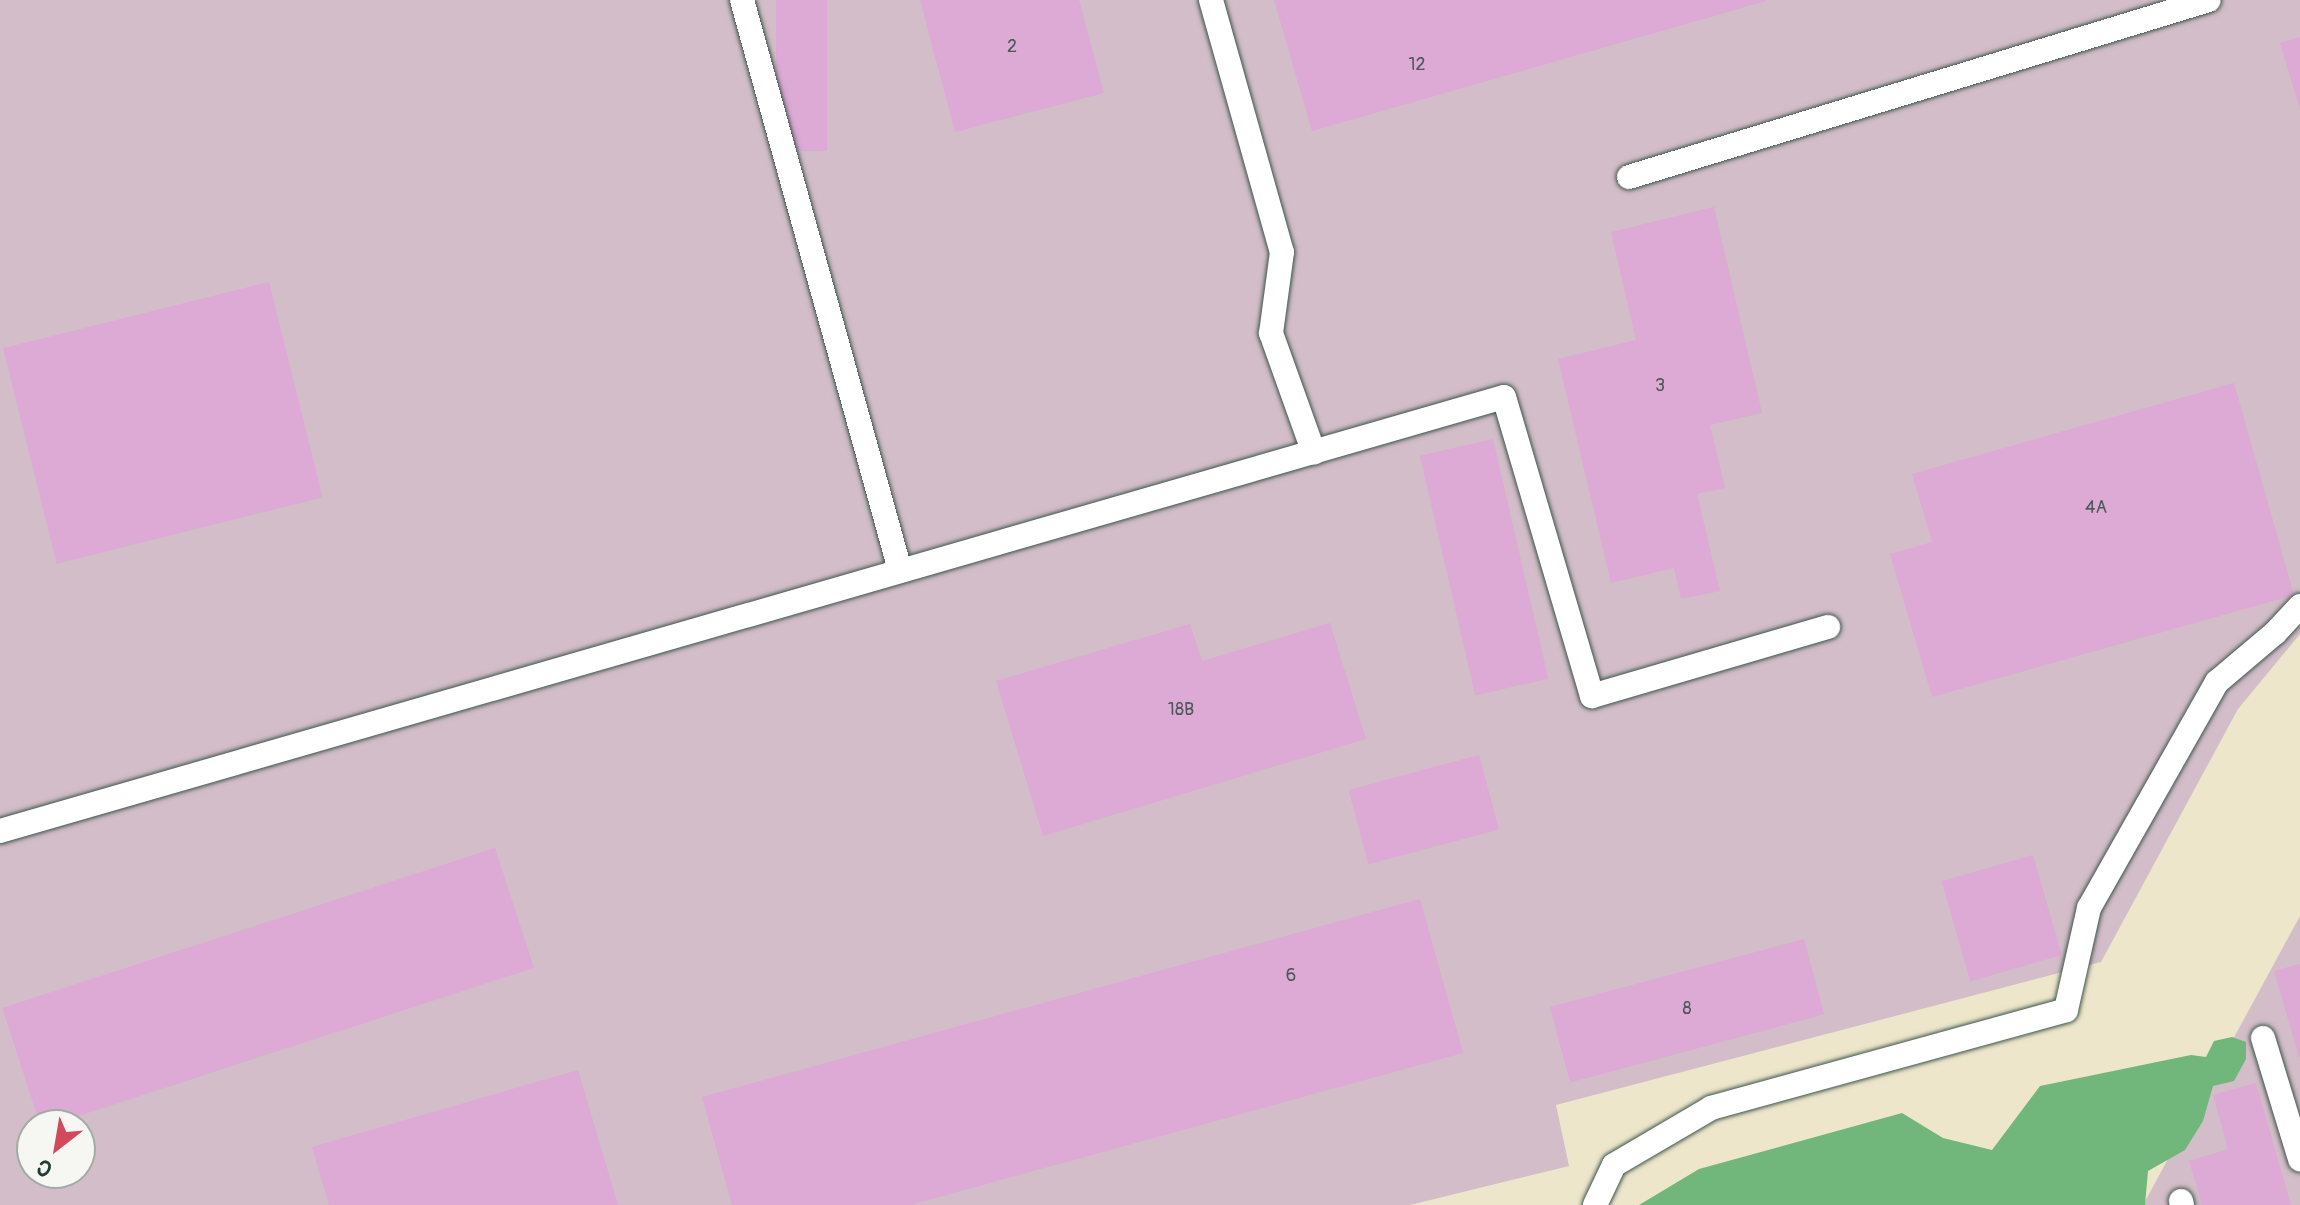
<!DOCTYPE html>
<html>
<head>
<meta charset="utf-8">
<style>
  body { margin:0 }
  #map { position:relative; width:2300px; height:1205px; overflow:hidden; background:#ede6cb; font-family:Pangolin,sans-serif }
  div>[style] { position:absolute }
  .industrial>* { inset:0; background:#d2bdc8 }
  .forest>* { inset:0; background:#71b67b }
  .building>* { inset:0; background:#dcaad4; transform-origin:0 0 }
  .roads { filter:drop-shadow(0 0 2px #3e564b) drop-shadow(0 0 2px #3e564b) }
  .service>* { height:24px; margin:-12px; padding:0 12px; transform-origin:12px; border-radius:12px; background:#fff }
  span { translate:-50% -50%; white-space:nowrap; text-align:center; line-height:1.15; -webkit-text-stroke:8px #f6f6f2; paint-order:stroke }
  .number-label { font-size:18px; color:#4e585c }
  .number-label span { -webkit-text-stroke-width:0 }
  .north { position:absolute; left:16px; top:1109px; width:80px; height:80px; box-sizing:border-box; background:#f6f6f2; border:2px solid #a0aca6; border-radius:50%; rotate:211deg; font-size:22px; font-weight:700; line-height:32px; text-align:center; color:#1f3d34 }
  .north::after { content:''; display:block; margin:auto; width:28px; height:36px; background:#d1495b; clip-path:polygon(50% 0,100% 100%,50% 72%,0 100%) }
</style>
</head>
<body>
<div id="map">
  <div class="industrial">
    <i style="clip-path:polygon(evenodd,0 0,2300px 0,2300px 634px,2238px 709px,2101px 962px,1556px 1105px,1569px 1166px,1410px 1205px,0 1205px,0 0,32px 1125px,80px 1125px,80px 1173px,32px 1173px,32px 1125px)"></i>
    <i style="clip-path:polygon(2300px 916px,2300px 1205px,2143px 1205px)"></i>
  </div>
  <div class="forest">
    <i style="clip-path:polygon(2232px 1037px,2246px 1042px,2246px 1059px,2234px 1081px,2213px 1086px,2203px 1121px,2185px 1150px,2148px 1171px,2145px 1205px,1639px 1205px,1699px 1169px,1902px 1113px,1943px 1138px,1992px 1150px,2040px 1086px,2191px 1055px,2206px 1057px,2214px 1041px)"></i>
  </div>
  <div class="building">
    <i style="left:776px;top:0;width:51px;height:151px"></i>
    <i style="clip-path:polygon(920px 0,1079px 0,1104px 93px,955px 132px)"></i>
    <i style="clip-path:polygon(1274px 0,1766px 0,1766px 1px,1312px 131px)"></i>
    <i style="clip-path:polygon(2300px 37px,2300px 106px,2299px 106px,2280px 43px)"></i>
    <i style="clip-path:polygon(1714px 207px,1762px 413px,1710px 425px,1725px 488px,1697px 494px,1720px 591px,1681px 599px,1674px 568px,1611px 583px,1558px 359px,1636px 340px,1611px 232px)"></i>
    <i style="left:269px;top:282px;width:222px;height:274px;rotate:76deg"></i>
    <i style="clip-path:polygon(2234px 383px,2294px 595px,1932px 697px,1890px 554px,1932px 542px,1912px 474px)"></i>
    <i style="left:1493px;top:439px;width:246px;height:75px;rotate:77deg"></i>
    <i style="clip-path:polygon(1330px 623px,1366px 739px,1043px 836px,996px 681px,1190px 624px,1202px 661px)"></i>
    <i style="left:1479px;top:755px;width:77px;height:135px;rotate:75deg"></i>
    <i style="left:495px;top:848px;width:126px;height:518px;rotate:72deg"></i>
    <i style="left:2033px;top:855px;width:104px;height:95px;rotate:74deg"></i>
    <i style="clip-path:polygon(1420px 899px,1463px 1053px,910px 1205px,732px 1205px,702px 1097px)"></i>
    <i style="left:1804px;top:939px;width:78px;height:263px;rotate:75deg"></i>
    <i style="clip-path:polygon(2300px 964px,2300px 1057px,2299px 1057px,2274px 971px)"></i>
    <i style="clip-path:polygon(578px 1070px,618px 1205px,329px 1205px,312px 1147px)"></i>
    <i style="clip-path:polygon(2256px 1083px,2291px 1205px,2202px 1205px,2189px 1161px,2228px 1149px,2213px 1095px)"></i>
  </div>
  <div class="roads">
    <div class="service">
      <i style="left:742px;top:0;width:591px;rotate:74.51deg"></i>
      <i style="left:1211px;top:0;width:262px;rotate:74.3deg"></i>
      <i style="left:1282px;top:252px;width:82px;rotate:97.7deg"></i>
      <i style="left:1271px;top:333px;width:127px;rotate:70.3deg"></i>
      <i style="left:1629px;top:177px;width:606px;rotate:-16.97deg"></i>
      <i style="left:0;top:831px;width:1565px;rotate:-16.1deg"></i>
      <i style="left:1504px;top:397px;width:312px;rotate:73.6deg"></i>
      <i style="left:1592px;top:696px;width:246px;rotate:-16.3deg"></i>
      <i style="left:2263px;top:1038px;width:127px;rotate:73deg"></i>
      <i style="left:2181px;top:1201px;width:4px;rotate:76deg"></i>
      <i style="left:1595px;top:1205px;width:44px;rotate:-64.6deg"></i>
      <i style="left:1614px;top:1165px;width:113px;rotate:-30.4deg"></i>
      <i style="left:1711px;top:1108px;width:368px;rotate:-15.4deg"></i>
      <i style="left:2066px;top:1010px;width:105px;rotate:-77.3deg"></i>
      <i style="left:2089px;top:908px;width:260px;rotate:-60.5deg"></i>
      <i style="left:2217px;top:682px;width:76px;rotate:-40.2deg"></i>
      <i style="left:2275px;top:633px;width:37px;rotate:-47deg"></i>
    </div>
  </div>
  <div class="number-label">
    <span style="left:1012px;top:47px">2</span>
    <span style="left:1417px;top:65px">12</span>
    <span style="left:1660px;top:386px">3</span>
    <span style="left:2096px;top:508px">4А</span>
    <span style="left:1181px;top:710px">18В</span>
    <span style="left:1291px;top:976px">6</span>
    <span style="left:1687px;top:1009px">8</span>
  </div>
  <div class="north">С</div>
</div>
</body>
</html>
